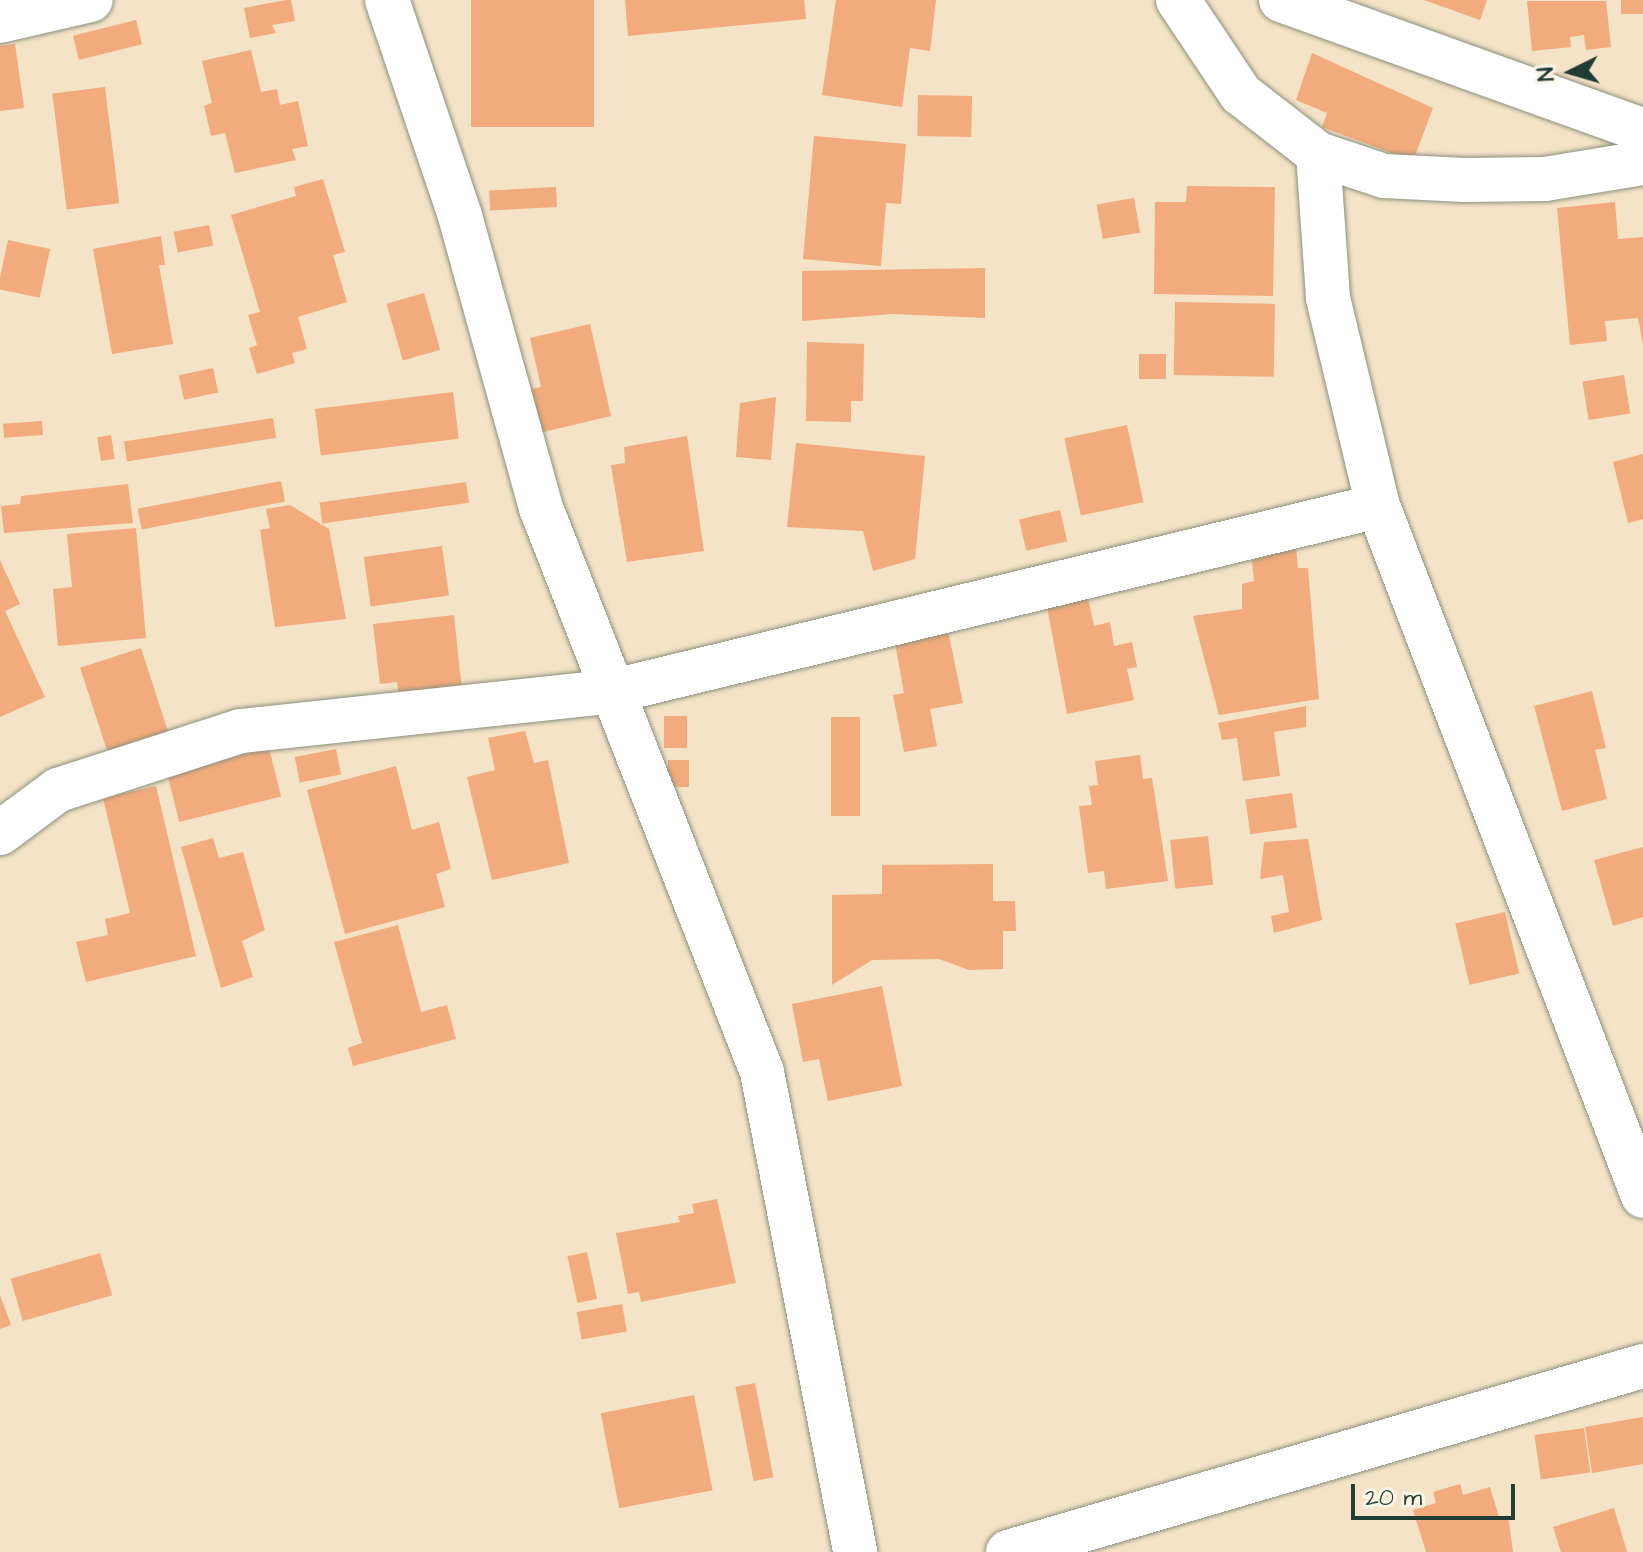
<!DOCTYPE html>
<html>
<head>
<meta charset="utf-8">
<style>
  body { margin:0 }
  #map { position:relative; width:1643px; height:1552px; overflow:hidden; background:#f4e3c7; font-family:"Architects Daughter",sans-serif }
  div>[style] { position:absolute }
  .building>* { inset:0; background:#f1ab7c; transform-origin:0 0 }
  .roads { filter:drop-shadow(0 0 2px #8a907e) drop-shadow(0 0 2px #8a907e) }
  .minor>* { height:44px; margin:-22px; padding:0 22px; transform-origin:22px; border-radius:22px; background:#fff }
  span { translate:-50% -50%; white-space:nowrap; text-align:center; line-height:1.15; -webkit-text-stroke:6px #fcf5e5; paint-order:stroke }
  .north { position:absolute; left:1531px; top:32px; width:80px; height:80px; -webkit-text-stroke:6px #fcf5e5; paint-order:stroke; rotate:265deg; font-size:22px; font-weight:700; line-height:32px; text-align:center; color:#1f3d34 }
  .north::after { content:''; display:block; margin:auto; width:28px; height:36px; background:#1f3d34; clip-path:polygon(50% 0,100% 100%,50% 72%,0 100%) }
  .scale { position:absolute; left:1351px; top:1484px; width:164px; height:36px; box-sizing:border-box; border:4px solid #1f3d34; border-top:0; padding-left:10px; font-size:24px; line-height:28px; white-space:nowrap; color:#1f3d34; -webkit-text-stroke:6px #fcf5e5; paint-order:stroke }
</style>
</head>
<body>
<div id="map">
  <div class="building">
    <i style="clip-path:polygon(286px 0,291px 0,295px 21px,272px 25px,276px 33px,250px 38px,244px 8px)"></i>
    <i style="left:471px;top:0;width:123px;height:127px"></i>
    <i style="clip-path:polygon(625px 0,804px 0,806px 19px,628px 36px)"></i>
    <i style="clip-path:polygon(836px 0,936px 0,930px 51px,910px 48px,902px 107px,822px 95px)"></i>
    <i style="clip-path:polygon(1424px 0,1487px 0,1480px 20px)"></i>
    <i style="left:1621px;top:0;width:22px;height:14px"></i>
    <i style="clip-path:polygon(1527px 1px,1606px 1px,1611px 47px,1586px 50px,1584px 35px,1570px 37px,1571px 47px,1532px 51px)"></i>
    <i style="left:136px;top:20px;width:25px;height:65px;rotate:76deg"></i>
    <i style="clip-path:polygon(15px 44px,24px 108px,0 111px,0 46px)"></i>
    <i style="clip-path:polygon(251px 50px,261px 92px,277px 89px,280px 105px,298px 101px,308px 146px,292px 149px,296px 160px,235px 173px,225px 133px,211px 136px,204px 106px,212px 103px,202px 61px)"></i>
    <i style="clip-path:polygon(1312px 53px,1433px 108px,1413px 161px,1322px 127px,1327px 113px,1296px 100px)"></i>
    <i style="left:105px;top:87px;width:117px;height:53px;rotate:83deg"></i>
    <i style="left:918px;top:95px;width:54px;height:41px;rotate:1deg"></i>
    <i style="clip-path:polygon(814px 136px,906px 144px,901px 204px,886px 203px,881px 266px,803px 259px)"></i>
    <i style="clip-path:polygon(323px 179px,345px 252px,333px 255px,347px 302px,298px 317px,307px 349px,292px 353px,295px 363px,257px 374px,249px 348px,257px 345px,248px 315px,260px 312px,231px 215px,296px 196px,294px 187px)"></i>
    <i style="clip-path:polygon(1187px 186px,1275px 187px,1273px 296px,1154px 294px,1155px 202px,1186px 202px)"></i>
    <i style="left:556px;top:187px;width:20px;height:67px;rotate:87deg"></i>
    <i style="left:1134px;top:198px;width:35px;height:38px;rotate:80deg"></i>
    <i style="clip-path:polygon(1615px 202px,1618px 239px,1643px 237px,1643px 344px,1638px 318px,1605px 321px,1607px 341px,1570px 345px,1557px 208px)"></i>
    <i style="left:209px;top:225px;width:21px;height:36px;rotate:79deg"></i>
    <i style="clip-path:polygon(161px 236px,165px 265px,159px 265px,173px 344px,112px 354px,93px 249px)"></i>
    <i style="left:8px;top:240px;width:43px;height:50px;rotate:12deg"></i>
    <i style="clip-path:polygon(985px 268px,985px 318px,893px 314px,802px 321px,802px 271px)"></i>
    <i style="left:424px;top:293px;width:59px;height:39px;rotate:74deg"></i>
    <i style="left:1175px;top:302px;width:100px;height:73px;rotate:1deg"></i>
    <i style="clip-path:polygon(590px 324px,611px 416px,539px 433px,528px 390px,541px 387px,530px 338px)"></i>
    <i style="clip-path:polygon(807px 342px,864px 344px,863px 401px,851px 401px,851px 422px,806px 421px)"></i>
    <i style="left:1166px;top:354px;width:25px;height:27px;rotate:90deg"></i>
    <i style="left:213px;top:368px;width:25px;height:35px;rotate:78deg"></i>
    <i style="left:1624px;top:375px;width:39px;height:42px;rotate:81deg"></i>
    <i style="left:453px;top:392px;width:47px;height:139px;rotate:83deg"></i>
    <i style="clip-path:polygon(776px 397px,771px 460px,736px 457px,740px 403px)"></i>
    <i style="left:273px;top:418px;width:20px;height:151px;rotate:81deg"></i>
    <i style="left:42px;top:421px;width:14px;height:39px;rotate:86deg"></i>
    <i style="left:1127px;top:425px;width:79px;height:64px;rotate:78deg"></i>
    <i style="left:111px;top:435px;width:24px;height:14px;rotate:81deg"></i>
    <i style="clip-path:polygon(687px 436px,704px 551px,627px 562px,611px 465px,625px 463px,624px 447px)"></i>
    <i style="clip-path:polygon(796px 443px,925px 456px,915px 559px,873px 571px,863px 531px,787px 527px)"></i>
    <i style="clip-path:polygon(1643px 454px,1643px 519px,1628px 523px,1613px 462px)"></i>
    <i style="left:281px;top:481px;width:21px;height:146px;rotate:79deg"></i>
    <i style="left:466px;top:482px;width:21px;height:148px;rotate:82deg"></i>
    <i style="clip-path:polygon(128px 484px,133px 523px,4px 533px,1px 506px,20px 504px,21px 496px)"></i>
    <i style="clip-path:polygon(290px 505px,329px 529px,346px 619px,275px 627px,260px 530px,270px 528px,266px 509px)"></i>
    <i style="left:1060px;top:510px;width:32px;height:42px;rotate:77deg"></i>
    <i style="clip-path:polygon(136px 528px,146px 638px,58px 646px,53px 589px,72px 587px,67px 534px)"></i>
    <i style="left:442px;top:546px;width:50px;height:79px;rotate:82deg"></i>
    <i style="clip-path:polygon(1296px 547px,1298px 568px,1308px 568px,1319px 699px,1219px 715px,1193px 616px,1242px 609px,1242px 584px,1254px 581px,1251px 552px)"></i>
    <i style="clip-path:polygon(0 560px,20px 604px,5px 611px,45px 697px,0 717px)"></i>
    <i style="clip-path:polygon(1087px 593px,1094px 626px,1110px 622px,1114px 646px,1132px 642px,1137px 667px,1127px 669px,1134px 700px,1067px 714px,1046px 601px)"></i>
    <i style="clip-path:polygon(454px 615px,462px 691px,399px 698px,397px 682px,380px 684px,373px 624px)"></i>
    <i style="clip-path:polygon(948px 631px,963px 703px,930px 709px,937px 746px,904px 752px,893px 695px,904px 693px,895px 642px)"></i>
    <i style="left:141px;top:648px;width:89px;height:64px;rotate:72deg"></i>
    <i style="clip-path:polygon(1592px 691px,1606px 748px,1595px 750px,1607px 799px,1562px 811px,1534px 706px)"></i>
    <i style="clip-path:polygon(1306px 706px,1306px 727px,1274px 732px,1280px 776px,1243px 781px,1237px 738px,1222px 740px,1218px 723px)"></i>
    <i style="left:664px;top:716px;width:23px;height:32px"></i>
    <i style="left:831px;top:717px;width:29px;height:99px"></i>
    <i style="clip-path:polygon(525px 731px,534px 763px,548px 760px,569px 863px,492px 880px,467px 777px,495px 770px,488px 738px)"></i>
    <i style="left:269px;top:748px;width:50px;height:105px;rotate:76deg"></i>
    <i style="left:336px;top:749px;width:26px;height:42px;rotate:79deg"></i>
    <i style="clip-path:polygon(1140px 755px,1143px 779px,1152px 778px,1168px 881px,1106px 889px,1104px 871px,1088px 873px,1079px 806px,1092px 805px,1089px 786px,1098px 785px,1095px 761px)"></i>
    <i style="left:689px;top:760px;width:27px;height:21px;rotate:90deg"></i>
    <i style="clip-path:polygon(396px 766px,412px 830px,439px 822px,451px 869px,436px 874px,445px 907px,345px 934px,307px 790px)"></i>
    <i style="clip-path:polygon(156px 786px,196px 956px,86px 982px,76px 942px,108px 935px,105px 919px,130px 913px,103px 798px)"></i>
    <i style="left:1292px;top:793px;width:35px;height:47px;rotate:82deg"></i>
    <i style="left:1208px;top:836px;width:49px;height:38px;rotate:84deg"></i>
    <i style="clip-path:polygon(213px 838px,219px 858px,243px 852px,265px 930px,242px 941px,253px 977px,221px 988px,181px 847px)"></i>
    <i style="clip-path:polygon(1308px 839px,1322px 920px,1274px 933px,1271px 916px,1289px 912px,1283px 875px,1260px 879px,1264px 842px)"></i>
    <i style="clip-path:polygon(1643px 847px,1643px 917px,1613px 926px,1594px 860px)"></i>
    <i style="clip-path:polygon(993px 864px,993px 901px,1015px 901px,1016px 931px,1003px 931px,1003px 969px,969px 970px,939px 959px,872px 960px,832px 985px,832px 895px,882px 894px,882px 865px)"></i>
    <i style="left:1505px;top:912px;width:63px;height:51px;rotate:77deg"></i>
    <i style="clip-path:polygon(398px 925px,421px 1012px,447px 1005px,456px 1039px,353px 1066px,348px 1048px,362px 1043px,334px 942px)"></i>
    <i style="clip-path:polygon(882px 986px,902px 1086px,828px 1101px,819px 1059px,803px 1062px,792px 1004px)"></i>
    <i style="clip-path:polygon(717px 1199px,736px 1283px,641px 1302px,639px 1292px,628px 1294px,616px 1233px,680px 1222px,678px 1216px,694px 1213px,692px 1204px)"></i>
    <i style="left:587px;top:1252px;width:48px;height:20px;rotate:78deg"></i>
    <i style="left:100px;top:1253px;width:44px;height:93px;rotate:74deg"></i>
    <i style="clip-path:polygon(0 1295px,11px 1325px,0 1329px)"></i>
    <i style="left:622px;top:1304px;width:28px;height:46px;rotate:80deg"></i>
    <i style="left:755px;top:1383px;width:96px;height:20px;rotate:79deg"></i>
    <i style="left:694px;top:1395px;width:97px;height:95px;rotate:79deg"></i>
    <i style="clip-path:polygon(1643px 1417px,1643px 1464px,1592px 1473px,1585px 1427px)"></i>
    <i style="left:1584px;top:1428px;width:45px;height:50px;rotate:82deg"></i>
    <i style="clip-path:polygon(1460px 1484px,1463px 1495px,1490px 1487px,1499px 1517px,1508px 1515px,1513px 1552px,1426px 1552px,1413px 1510px,1436px 1503px,1433px 1492px)"></i>
    <i style="clip-path:polygon(1614px 1508px,1627px 1552px,1561px 1552px,1553px 1527px)"></i>
  </div>
  <div class="roads">
    <div class="minor">
      <i style="left:387px;top:0;width:228px;rotate:71.3deg"></i>
      <i style="left:460px;top:216px;width:303px;rotate:74.5deg"></i>
      <i style="left:541px;top:508px;width:606px;rotate:68.6deg"></i>
      <i style="left:762px;top:1072px;width:489px;rotate:79deg"></i>
      <i style="left:1178px;top:0;width:113px;rotate:56.2deg"></i>
      <i style="left:1241px;top:94px;width:98px;rotate:37.9deg"></i>
      <i style="left:1318px;top:154px;width:70px;rotate:18.4deg"></i>
      <i style="left:1384px;top:176px;width:80px;rotate:2.9deg"></i>
      <i style="left:1464px;top:180px;width:81px;rotate:-0.7deg"></i>
      <i style="left:1545px;top:179px;width:99px;rotate:-9.3deg"></i>
      <i style="left:1281px;top:0;width:385px;rotate:19.8deg"></i>
      <i style="left:0;top:21px;width:93px;rotate:-13deg"></i>
      <i style="left:1318px;top:154px;width:144px;rotate:86deg"></i>
      <i style="left:1328px;top:298px;width:214px;rotate:76.5deg"></i>
      <i style="left:1378px;top:506px;width:739px;rotate:68.99deg"></i>
      <i style="left:0;top:833px;width:72px;rotate:-36.6deg"></i>
      <i style="left:58px;top:790px;width:192px;rotate:-17.9deg"></i>
      <i style="left:241px;top:731px;width:375px;rotate:-6.1deg"></i>
      <i style="left:614px;top:691px;width:786px;rotate:-13.61deg"></i>
      <i style="left:1008px;top:1552px;width:662px;rotate:-16.33deg"></i>
    </div>
  </div>
  <div class="north">N</div>
  <div class="scale">20 m</div>
</div>
</body>
</html>
